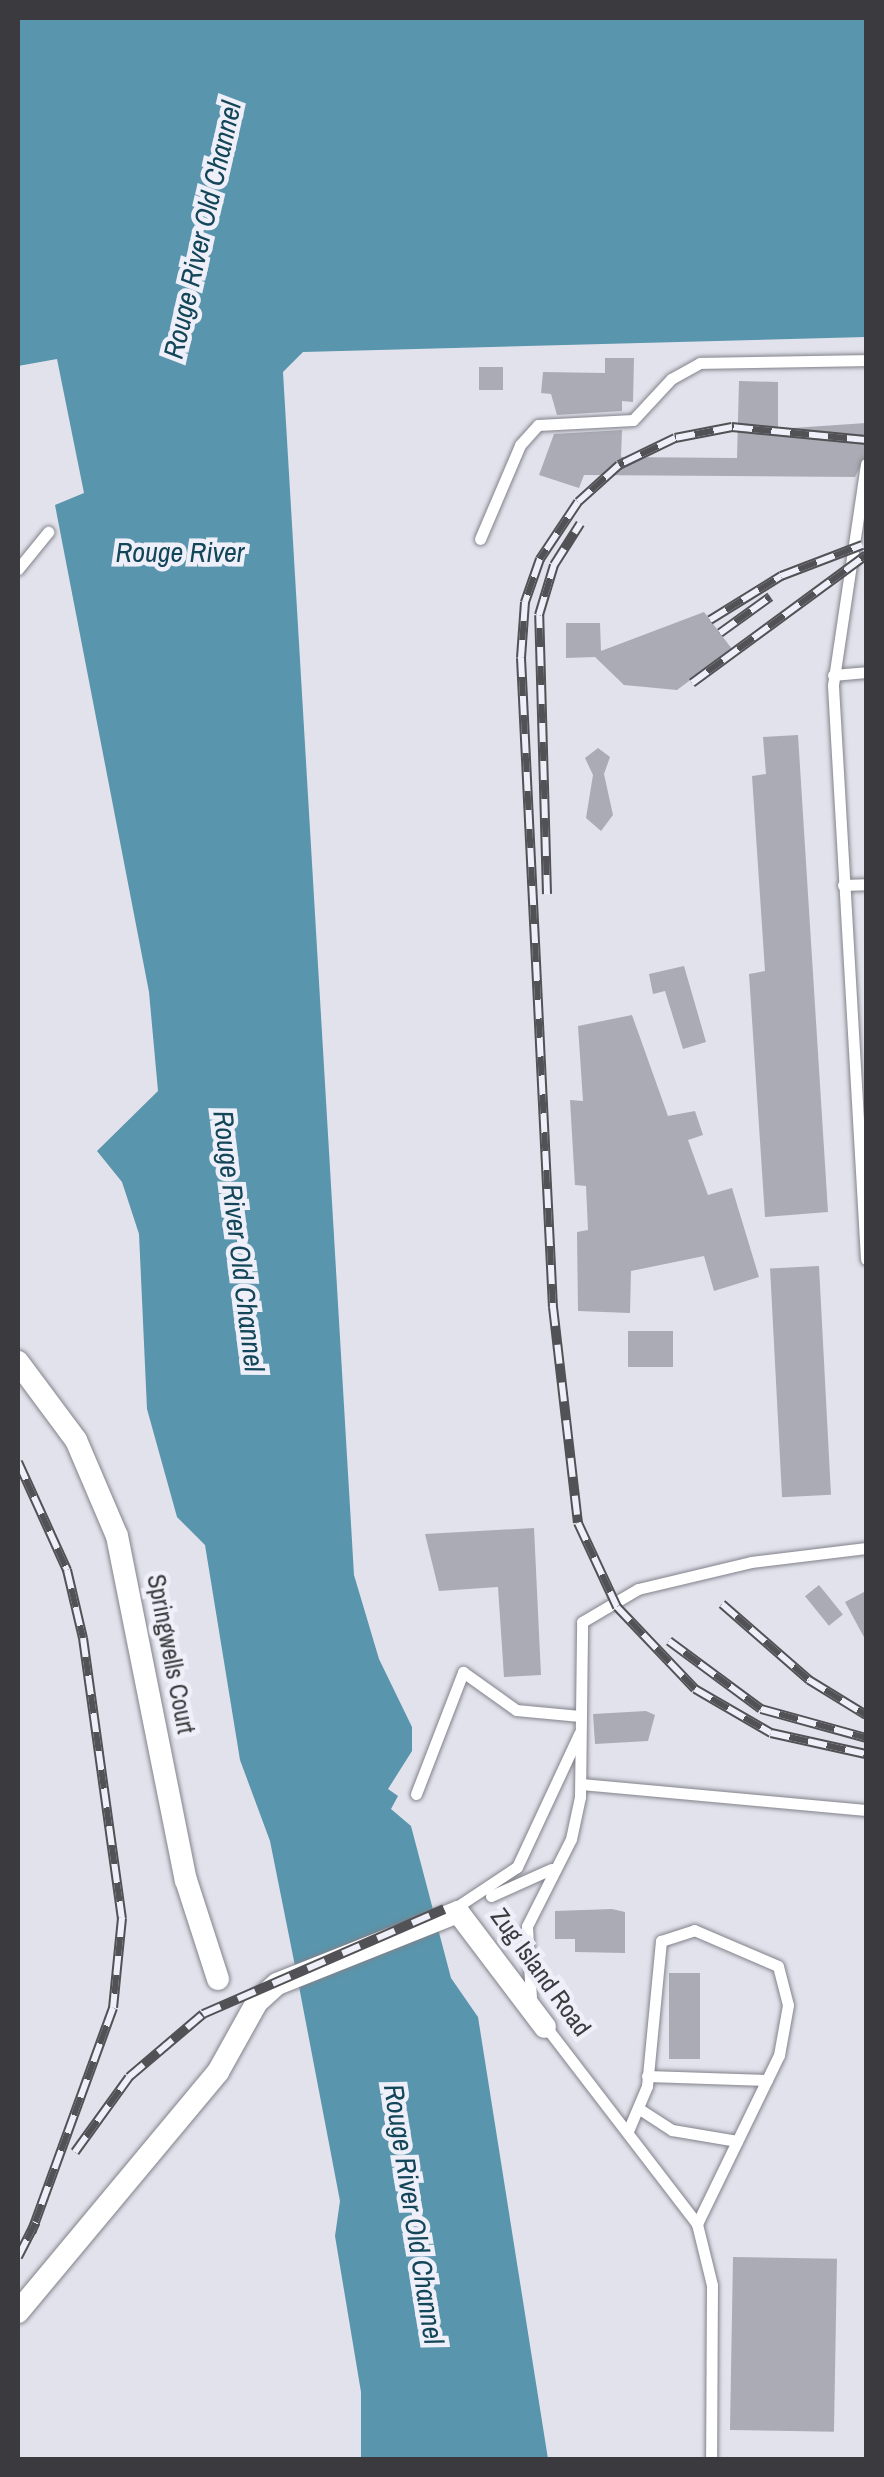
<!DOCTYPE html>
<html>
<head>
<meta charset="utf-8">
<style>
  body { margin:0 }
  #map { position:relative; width:884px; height:2477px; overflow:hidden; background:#e2e2ec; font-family:"Archivo Narrow",sans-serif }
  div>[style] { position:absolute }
  .water>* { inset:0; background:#5995ac }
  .building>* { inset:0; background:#ababb5; transform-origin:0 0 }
  .roads { filter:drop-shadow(0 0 2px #82828b) drop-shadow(0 0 2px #82828b) }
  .service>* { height:11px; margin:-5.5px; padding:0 5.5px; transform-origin:5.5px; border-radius:5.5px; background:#fff }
  .minor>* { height:22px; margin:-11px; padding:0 11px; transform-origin:11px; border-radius:11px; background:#fff }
  .rail>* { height:10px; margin-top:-5px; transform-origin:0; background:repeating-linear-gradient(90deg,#efeff9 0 19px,#515156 0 38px); box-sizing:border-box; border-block:2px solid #515156 }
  span { translate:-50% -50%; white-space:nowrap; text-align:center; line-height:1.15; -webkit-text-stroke:9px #efeff9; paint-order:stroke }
  .street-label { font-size:25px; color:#3b3b3f }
  .water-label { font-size:28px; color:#124658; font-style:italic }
  .frame { position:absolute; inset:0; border:20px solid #3b3b3f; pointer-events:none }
</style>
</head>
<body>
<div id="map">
  <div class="water">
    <i style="clip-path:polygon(18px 18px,866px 18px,866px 337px,303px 352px,283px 372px,354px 1575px,379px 1659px,412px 1727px,412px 1751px,388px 1789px,398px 1796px,391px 1809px,411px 1826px,451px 1978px,478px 2017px,548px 2459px,361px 2459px,361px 2392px,335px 2236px,340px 2201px,297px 1976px,270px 1841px,240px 1760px,205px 1545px,177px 1517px,147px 1409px,139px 1234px,122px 1182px,97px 1151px,158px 1091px,149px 992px,55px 505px,84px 493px,57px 359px,18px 366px)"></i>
  </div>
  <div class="building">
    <i style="clip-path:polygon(605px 358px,634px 358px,633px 402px,622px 401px,622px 411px,557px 415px,551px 394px,541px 393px,543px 372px,605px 373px)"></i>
    <i style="left:479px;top:367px;width:24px;height:23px"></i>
    <i style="clip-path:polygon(739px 381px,778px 382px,778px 429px,866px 423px,866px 455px,855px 477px,584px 475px,579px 488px,539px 475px,554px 434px,622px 430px,621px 457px,737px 458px)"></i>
    <i style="clip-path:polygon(704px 612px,732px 649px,677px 690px,624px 685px,595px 657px,566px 658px,566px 623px,600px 623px,601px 651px)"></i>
    <i style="clip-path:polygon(798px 735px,828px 1212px,765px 1217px,749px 974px,765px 971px,752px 776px,766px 774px,763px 737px)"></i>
    <i style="clip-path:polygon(598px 748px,610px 757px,604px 774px,613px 815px,601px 831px,586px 818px,593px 775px,585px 758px)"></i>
    <i style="clip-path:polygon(684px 966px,706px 1042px,683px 1049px,665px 991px,653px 994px,649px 974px)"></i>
    <i style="clip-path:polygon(632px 1015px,668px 1116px,695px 1111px,703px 1135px,688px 1140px,708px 1195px,732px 1188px,759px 1277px,714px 1291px,704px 1256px,631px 1271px,630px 1313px,578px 1311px,577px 1232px,588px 1230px,586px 1186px,575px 1185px,570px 1100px,583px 1101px,578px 1026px)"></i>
    <i style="left:819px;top:1266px;width:229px;height:49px;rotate:87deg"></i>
    <i style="left:628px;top:1331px;width:45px;height:36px"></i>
    <i style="clip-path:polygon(534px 1528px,541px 1675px,504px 1677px,498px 1587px,439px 1591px,425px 1534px)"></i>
    <i style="left:819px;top:1585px;width:38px;height:18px;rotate:51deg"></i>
    <i style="clip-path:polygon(866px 1591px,866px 1641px,845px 1602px)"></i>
    <i style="clip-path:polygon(646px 1711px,655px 1715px,648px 1741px,595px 1744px,593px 1714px)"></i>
    <i style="clip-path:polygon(612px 1909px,625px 1912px,625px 1953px,575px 1952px,575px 1939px,555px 1939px,555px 1911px)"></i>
    <i style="left:669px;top:1973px;width:31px;height:86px"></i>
    <i style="left:733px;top:2257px;width:104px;height:173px;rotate:1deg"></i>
  </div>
  <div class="roads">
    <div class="service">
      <i style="left:866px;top:464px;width:224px;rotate:98.5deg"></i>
      <i style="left:833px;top:686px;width:574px;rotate:86.7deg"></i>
      <i style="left:480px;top:539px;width:102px;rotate:-66.9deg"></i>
      <i style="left:520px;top:445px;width:27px;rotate:-48deg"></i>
      <i style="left:538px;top:425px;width:95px;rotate:-3deg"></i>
      <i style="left:633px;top:420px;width:56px;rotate:-47.2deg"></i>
      <i style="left:671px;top:379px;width:33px;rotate:-29deg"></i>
      <i style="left:700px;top:363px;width:166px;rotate:-1deg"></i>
      <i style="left:18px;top:569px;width:48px;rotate:-51deg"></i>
      <i style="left:833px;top:675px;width:33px;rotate:-5deg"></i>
      <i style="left:843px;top:885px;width:23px;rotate:-2deg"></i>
      <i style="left:581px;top:1784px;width:286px;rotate:5.2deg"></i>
      <i style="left:416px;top:1794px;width:131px;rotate:-68.9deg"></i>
      <i style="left:463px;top:1672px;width:65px;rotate:35.6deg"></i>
      <i style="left:516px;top:1710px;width:64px;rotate:5.4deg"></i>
      <i style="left:491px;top:1896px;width:66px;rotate:-24.2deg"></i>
      <i style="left:452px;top:1910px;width:78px;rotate:-33.5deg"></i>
      <i style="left:517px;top:1867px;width:147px;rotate:-65deg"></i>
      <i style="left:531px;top:1998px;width:72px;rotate:-93.2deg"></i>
      <i style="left:527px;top:1926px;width:97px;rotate:-63.2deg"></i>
      <i style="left:571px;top:1839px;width:43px;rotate:-77.9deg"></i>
      <i style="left:580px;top:1797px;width:175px;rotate:-89.3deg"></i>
      <i style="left:582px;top:1622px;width:65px;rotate:-30.5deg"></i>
      <i style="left:638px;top:1589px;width:116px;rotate:-13.4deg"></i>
      <i style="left:751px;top:1562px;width:116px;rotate:-6.9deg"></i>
      <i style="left:543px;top:2023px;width:253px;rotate:52.5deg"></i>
      <i style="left:697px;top:2224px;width:63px;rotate:76.2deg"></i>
      <i style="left:712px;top:2285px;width:175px;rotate:90.3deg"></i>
      <i style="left:647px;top:2076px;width:120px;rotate:1.9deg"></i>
      <i style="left:641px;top:2110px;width:37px;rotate:33deg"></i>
      <i style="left:672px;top:2130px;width:66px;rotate:9.6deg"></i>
      <i style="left:628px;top:2131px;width:49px;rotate:-67.1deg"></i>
      <i style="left:647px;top:2086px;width:146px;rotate:-84.5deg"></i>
      <i style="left:661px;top:1941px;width:35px;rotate:-18deg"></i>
      <i style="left:694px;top:1930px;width:91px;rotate:23.2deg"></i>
      <i style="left:778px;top:1966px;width:40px;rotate:75.6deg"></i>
      <i style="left:788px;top:2005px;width:51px;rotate:100.2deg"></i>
      <i style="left:779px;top:2055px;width:188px;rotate:115.9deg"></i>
    </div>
    <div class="minor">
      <i style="left:18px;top:1362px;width:97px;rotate:53.4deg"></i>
      <i style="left:76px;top:1440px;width:104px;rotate:66.9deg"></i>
      <i style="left:117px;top:1536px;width:351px;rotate:78.7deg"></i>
      <i style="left:186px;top:1880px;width:104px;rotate:72.1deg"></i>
      <i style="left:18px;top:2312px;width:312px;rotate:-50.2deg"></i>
      <i style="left:218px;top:2072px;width:80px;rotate:-60.9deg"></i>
      <i style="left:257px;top:2002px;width:27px;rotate:-42deg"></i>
      <i style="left:277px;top:1984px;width:195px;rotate:-21.7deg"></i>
      <i style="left:458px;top:1912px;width:144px;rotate:52.9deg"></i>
    </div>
  </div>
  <div class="rail">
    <i style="left:866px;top:440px;width:135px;rotate:-174.5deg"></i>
    <i style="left:732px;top:427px;width:58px;rotate:169.1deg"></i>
    <i style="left:675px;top:438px;width:62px;rotate:154.3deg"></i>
    <i style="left:619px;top:465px;width:55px;rotate:137.9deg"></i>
    <i style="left:578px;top:502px;width:69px;rotate:123.7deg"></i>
    <i style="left:540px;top:559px;width:46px;rotate:109.2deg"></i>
    <i style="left:525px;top:602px;width:56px;rotate:94.1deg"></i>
    <i style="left:521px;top:658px;width:650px;rotate:87.18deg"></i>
    <i style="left:553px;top:1307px;width:217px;rotate:83.4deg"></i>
    <i style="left:578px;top:1523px;width:93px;rotate:65.1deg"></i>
    <i style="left:617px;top:1607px;width:113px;rotate:46.4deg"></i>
    <i style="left:695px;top:1689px;width:88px;rotate:30.1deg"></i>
    <i style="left:771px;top:1733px;width:97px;rotate:12.5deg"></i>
    <i style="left:710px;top:620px;width:84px;rotate:-31.8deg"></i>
    <i style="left:781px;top:576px;width:87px;rotate:-20.9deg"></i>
    <i style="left:720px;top:633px;width:62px;rotate:-35.8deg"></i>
    <i style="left:692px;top:683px;width:216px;rotate:-36.3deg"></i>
    <i style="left:547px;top:894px;width:279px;rotate:-91.6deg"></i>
    <i style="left:539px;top:615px;width:52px;rotate:-73.3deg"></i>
    <i style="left:554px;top:565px;width:49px;rotate:-57.6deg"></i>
    <i style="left:18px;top:1462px;width:119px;rotate:65.6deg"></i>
    <i style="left:67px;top:1570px;width:70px;rotate:76.8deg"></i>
    <i style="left:83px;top:1638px;width:283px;rotate:82.1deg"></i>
    <i style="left:122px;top:1918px;width:90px;rotate:95.7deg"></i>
    <i style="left:113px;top:2008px;width:239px;rotate:110deg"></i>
    <i style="left:722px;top:1604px;width:116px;rotate:41.1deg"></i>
    <i style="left:809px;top:1680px;width:67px;rotate:31.6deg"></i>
    <i style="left:669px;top:1641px;width:114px;rotate:36.5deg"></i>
    <i style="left:761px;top:1709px;width:109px;rotate:15.4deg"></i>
    <i style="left:75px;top:2152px;width:92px;rotate:-54.2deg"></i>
    <i style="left:129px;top:2077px;width:97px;rotate:-40.4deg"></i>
    <i style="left:203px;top:2014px;width:263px;rotate:-23.5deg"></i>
    <i style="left:18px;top:2257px;width:39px;rotate:-63deg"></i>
  </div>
  <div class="street-label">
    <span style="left:171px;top:1654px;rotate:79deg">Springwells Court</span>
    <span style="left:541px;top:1972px;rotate:54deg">Zug Island Road</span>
  </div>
  <div class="water-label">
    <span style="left:202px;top:230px;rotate:-77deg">Rouge River Old Channel</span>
    <span style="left:180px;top:552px">Rouge River</span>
    <span style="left:239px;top:1241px;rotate:83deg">Rouge River Old Channel</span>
    <span style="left:414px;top:2214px;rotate:81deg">Rouge River Old Channel</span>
  </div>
  <div class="frame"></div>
</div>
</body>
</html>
